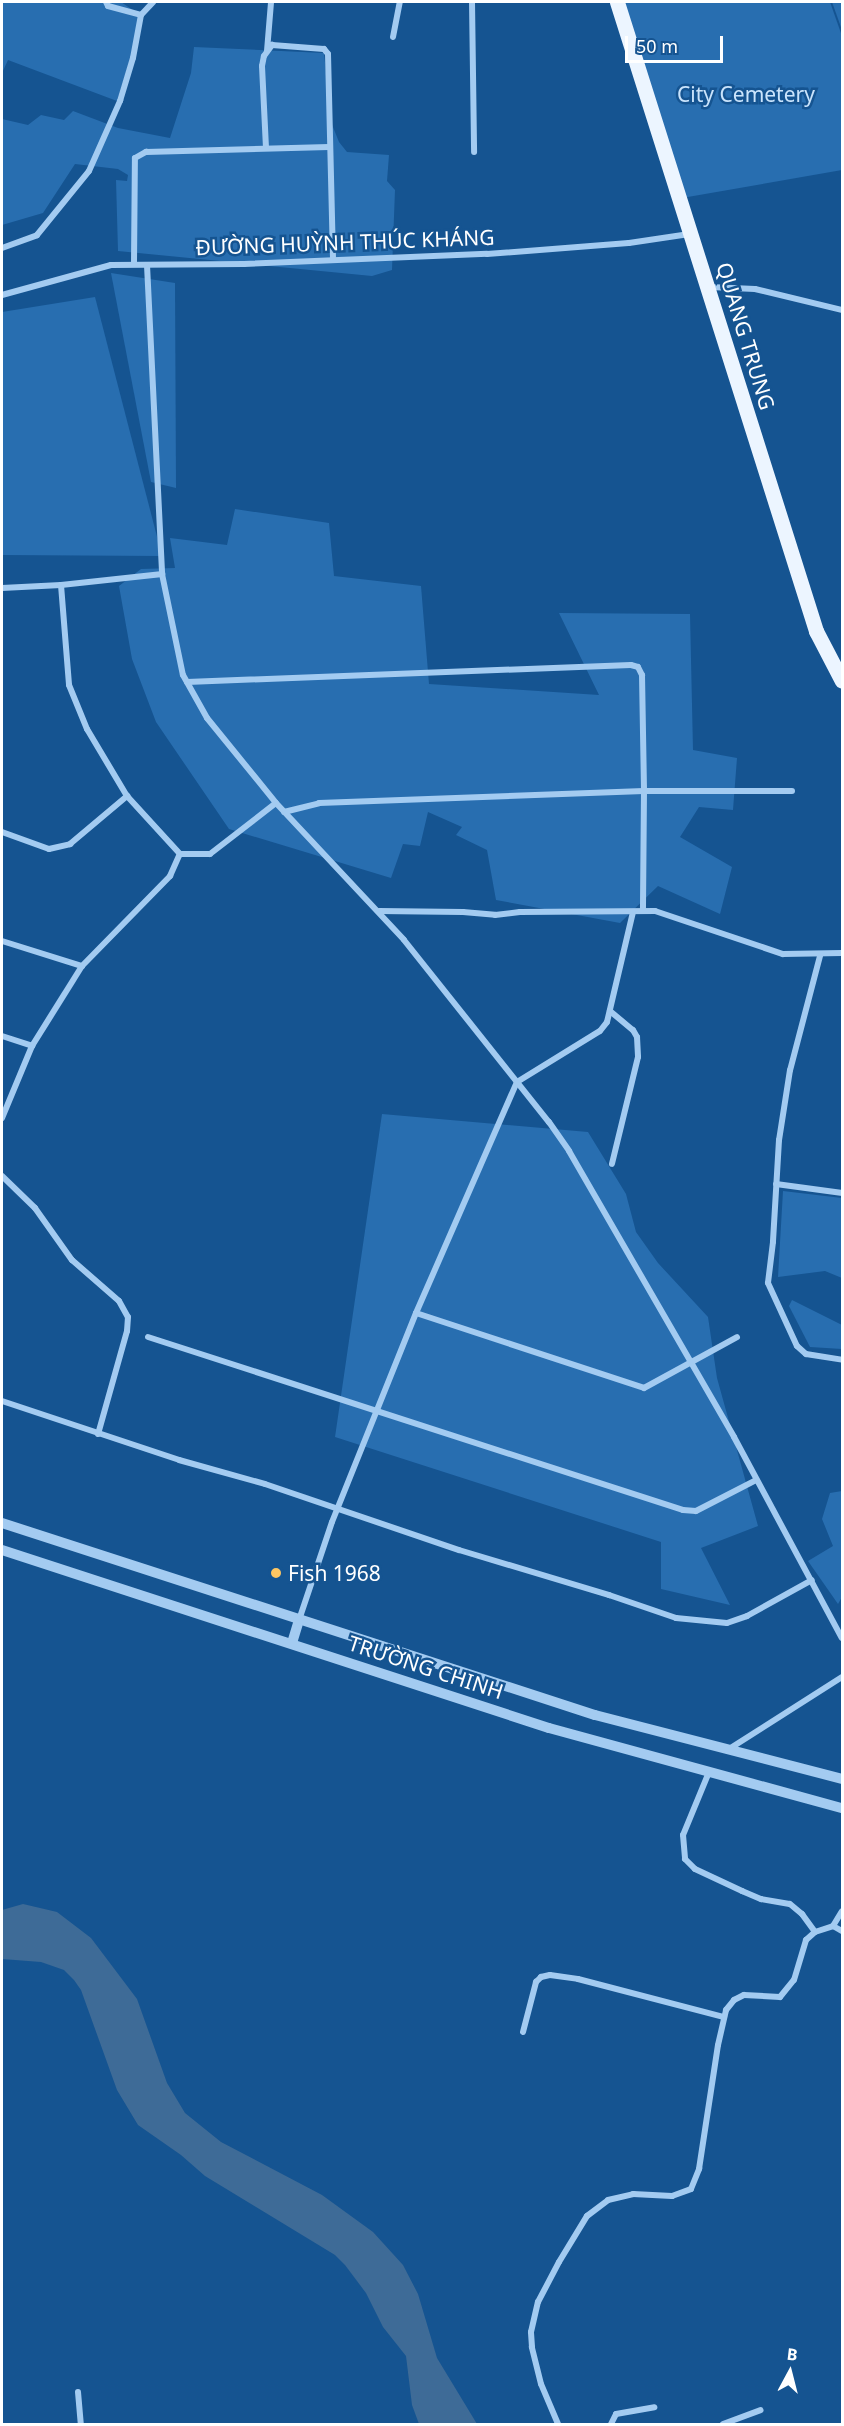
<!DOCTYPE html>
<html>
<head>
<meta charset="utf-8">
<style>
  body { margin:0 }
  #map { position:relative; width:844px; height:2426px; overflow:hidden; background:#155491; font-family:"Noto Sans",sans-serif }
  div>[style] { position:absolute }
  .green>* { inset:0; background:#286eb0 }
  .water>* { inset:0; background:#3e6b97 }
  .minor>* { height:6px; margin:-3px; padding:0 3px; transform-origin:3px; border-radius:3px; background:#a3cbf1 }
  .tertiary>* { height:10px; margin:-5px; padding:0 5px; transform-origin:5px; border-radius:5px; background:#a3cbf1 }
  .primary>* { height:15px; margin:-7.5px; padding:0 7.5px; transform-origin:7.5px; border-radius:7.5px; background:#ecf5ff }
  .dots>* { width:16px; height:16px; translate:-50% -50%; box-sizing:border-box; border:3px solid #155491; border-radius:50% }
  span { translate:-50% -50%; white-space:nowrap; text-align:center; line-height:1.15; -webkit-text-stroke:5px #155491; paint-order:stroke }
  .park-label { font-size:21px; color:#cae4fc }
  .street-label { font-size:21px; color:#fff }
  .poi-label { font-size:21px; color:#fff }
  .left { translate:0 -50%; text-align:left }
  .frame { position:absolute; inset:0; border:3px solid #fff; pointer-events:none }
  .north { position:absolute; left:760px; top:2342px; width:60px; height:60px; -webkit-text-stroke:4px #155491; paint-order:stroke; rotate:7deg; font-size:16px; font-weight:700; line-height:24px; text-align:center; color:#fff }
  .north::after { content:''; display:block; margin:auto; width:21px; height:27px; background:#fff; clip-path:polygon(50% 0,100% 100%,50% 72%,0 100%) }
  .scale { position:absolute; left:625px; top:36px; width:98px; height:27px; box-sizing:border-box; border:3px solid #fff; border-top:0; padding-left:8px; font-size:18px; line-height:21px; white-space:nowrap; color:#fff; -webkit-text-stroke:4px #155491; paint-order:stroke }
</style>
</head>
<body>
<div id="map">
  <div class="green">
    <i style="clip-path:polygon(2px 2px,121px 2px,143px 17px,117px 101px,8px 60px,2px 73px)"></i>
    <i style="clip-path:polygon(621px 2px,830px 2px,842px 36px,842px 170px,682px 198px)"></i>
    <i style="clip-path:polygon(832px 2px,842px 2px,842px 30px)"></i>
    <i style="clip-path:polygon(194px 47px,324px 53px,331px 122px,339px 142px,347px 152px,389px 155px,387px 181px,395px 190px,392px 270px,372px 276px,118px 251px,116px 180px,127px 181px,128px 175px,118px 169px,75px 164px,43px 213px,2px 225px,2px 119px,28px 125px,41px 115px,64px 120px,73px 111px,118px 128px,170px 138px,191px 73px)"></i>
    <i style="clip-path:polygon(111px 273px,175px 283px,176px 488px,151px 482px)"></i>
    <i style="clip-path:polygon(95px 297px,162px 556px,2px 555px,2px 312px)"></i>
    <i style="clip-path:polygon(235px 509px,329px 523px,334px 576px,421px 586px,429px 684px,599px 695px,559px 613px,690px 614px,693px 750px,737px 758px,733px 810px,699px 807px,680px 837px,732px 867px,720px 914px,658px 886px,620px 923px,496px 900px,487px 850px,456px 835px,462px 827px,428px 812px,420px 846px,403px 844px,391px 878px,229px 829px,156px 722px,132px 659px,119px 586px,141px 569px,175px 568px,170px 538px,227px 545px)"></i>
    <i style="clip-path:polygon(382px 1114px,588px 1132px,626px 1194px,636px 1232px,658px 1263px,708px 1317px,717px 1378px,758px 1526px,701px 1548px,730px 1605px,661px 1589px,661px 1542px,335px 1437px)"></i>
    <i style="clip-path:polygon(783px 1191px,842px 1198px,842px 1278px,825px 1271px,778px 1277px)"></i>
    <i style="clip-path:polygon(792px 1300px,842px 1325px,842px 1349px,810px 1347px,789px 1306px)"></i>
    <i style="clip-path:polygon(842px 1491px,842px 1597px,838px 1604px,808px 1561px,833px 1546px,822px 1519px,830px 1493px)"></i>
  </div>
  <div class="water">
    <i style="clip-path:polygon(23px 1904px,57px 1912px,91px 1938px,137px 1999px,167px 2083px,185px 2113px,221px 2142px,322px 2195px,373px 2232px,403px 2265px,418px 2294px,437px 2358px,477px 2424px,419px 2424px,412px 2405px,406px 2356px,383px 2327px,366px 2293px,345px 2265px,335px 2255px,205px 2176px,181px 2155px,138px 2125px,117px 2090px,81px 1990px,74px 1980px,64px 1970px,41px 1962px,2px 1959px,2px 1910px)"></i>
  </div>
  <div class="minor">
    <i style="left:106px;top:2px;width:4px;rotate:63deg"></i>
    <i style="left:108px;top:6px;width:34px;rotate:15deg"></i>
    <i style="left:472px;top:2px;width:150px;rotate:89.2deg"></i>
    <i style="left:393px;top:37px;width:36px;rotate:-79deg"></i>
    <i style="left:267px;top:51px;width:49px;rotate:-85.3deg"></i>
    <i style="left:266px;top:148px;width:82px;rotate:-92.8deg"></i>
    <i style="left:262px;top:66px;width:10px;rotate:-79deg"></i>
    <i style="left:264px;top:56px;width:14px;rotate:-54deg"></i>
    <i style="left:272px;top:45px;width:52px;rotate:4.4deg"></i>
    <i style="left:324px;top:49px;width:6px;rotate:51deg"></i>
    <i style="left:328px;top:54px;width:204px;rotate:88.6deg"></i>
    <i style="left:2px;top:248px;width:37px;rotate:-20deg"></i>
    <i style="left:37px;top:235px;width:82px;rotate:-50.9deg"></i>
    <i style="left:89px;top:171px;width:77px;rotate:-66.1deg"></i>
    <i style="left:120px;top:101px;width:45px;rotate:-73.2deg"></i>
    <i style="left:133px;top:58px;width:44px;rotate:-79.5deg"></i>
    <i style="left:141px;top:15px;width:18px;rotate:-47deg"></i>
    <i style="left:134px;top:263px;width:105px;rotate:-89.5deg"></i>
    <i style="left:135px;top:158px;width:13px;rotate:-29deg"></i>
    <i style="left:146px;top:152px;width:183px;rotate:-1.6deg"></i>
    <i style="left:147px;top:265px;width:309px;rotate:87.2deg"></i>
    <i style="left:162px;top:574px;width:103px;rotate:78.3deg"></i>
    <i style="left:183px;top:675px;width:49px;rotate:60.8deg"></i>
    <i style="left:207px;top:718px;width:109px;rotate:50.9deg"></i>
    <i style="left:276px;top:803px;width:187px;rotate:46.9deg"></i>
    <i style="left:404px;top:940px;width:233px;rotate:51.5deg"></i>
    <i style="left:549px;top:1122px;width:35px;rotate:55deg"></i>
    <i style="left:569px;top:1151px;width:330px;rotate:60deg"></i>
    <i style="left:734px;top:1437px;width:228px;rotate:61.8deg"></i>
    <i style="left:710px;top:287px;width:45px;rotate:2.5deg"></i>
    <i style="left:755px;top:289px;width:89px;rotate:13.6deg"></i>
    <i style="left:2px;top:295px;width:113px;rotate:-15.4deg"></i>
    <i style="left:111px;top:265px;width:133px;rotate:-0.4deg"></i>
    <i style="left:244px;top:264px;width:243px;rotate:-2.4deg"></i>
    <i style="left:487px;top:254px;width:142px;rotate:-4.4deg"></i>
    <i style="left:629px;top:243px;width:61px;rotate:-8.5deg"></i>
    <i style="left:61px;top:585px;width:100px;rotate:85.4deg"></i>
    <i style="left:69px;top:685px;width:48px;rotate:67.8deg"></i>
    <i style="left:87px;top:729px;width:78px;rotate:59.2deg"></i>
    <i style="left:127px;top:796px;width:79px;rotate:47.6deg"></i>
    <i style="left:2px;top:588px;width:59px;rotate:-2.9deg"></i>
    <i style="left:61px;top:585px;width:102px;rotate:-6.2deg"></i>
    <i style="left:187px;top:682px;width:444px;rotate:-2.2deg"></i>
    <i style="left:631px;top:665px;width:7px;rotate:16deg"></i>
    <i style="left:638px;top:667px;width:9px;rotate:63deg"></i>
    <i style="left:642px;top:675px;width:116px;rotate:89deg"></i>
    <i style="left:644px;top:791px;width:120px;rotate:90.5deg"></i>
    <i style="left:284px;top:812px;width:36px;rotate:-14deg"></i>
    <i style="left:319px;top:803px;width:325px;rotate:-2.1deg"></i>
    <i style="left:644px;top:791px;width:148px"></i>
    <i style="left:2px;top:832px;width:50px;rotate:19.9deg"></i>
    <i style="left:49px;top:849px;width:22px;rotate:-13deg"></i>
    <i style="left:70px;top:844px;width:75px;rotate:-40.1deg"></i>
    <i style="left:180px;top:854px;width:30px"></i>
    <i style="left:210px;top:854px;width:83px;rotate:-37.7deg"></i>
    <i style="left:379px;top:911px;width:84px;rotate:0.7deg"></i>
    <i style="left:463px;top:912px;width:32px;rotate:5deg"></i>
    <i style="left:495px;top:915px;width:25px;rotate:-7deg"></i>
    <i style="left:520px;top:912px;width:135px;rotate:-0.4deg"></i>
    <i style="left:655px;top:911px;width:135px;rotate:18.6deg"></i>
    <i style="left:783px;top:954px;width:59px;rotate:-1deg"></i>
    <i style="left:2px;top:941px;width:84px;rotate:17.4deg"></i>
    <i style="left:820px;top:956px;width:118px;rotate:104.7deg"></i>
    <i style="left:790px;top:1070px;width:71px;rotate:98.9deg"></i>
    <i style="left:779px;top:1140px;width:102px;rotate:93.4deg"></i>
    <i style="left:773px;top:1242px;width:41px;rotate:97deg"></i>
    <i style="left:768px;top:1283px;width:69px;rotate:65.3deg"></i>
    <i style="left:797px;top:1346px;width:12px;rotate:42deg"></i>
    <i style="left:806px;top:1354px;width:36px;rotate:9deg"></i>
    <i style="left:610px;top:1011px;width:30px;rotate:40deg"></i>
    <i style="left:633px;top:1030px;width:8px;rotate:60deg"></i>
    <i style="left:637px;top:1037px;width:20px;rotate:87deg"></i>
    <i style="left:638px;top:1057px;width:110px;rotate:103.7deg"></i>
    <i style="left:2px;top:1036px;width:32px;rotate:18deg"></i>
    <i style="left:2px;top:1118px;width:78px;rotate:-67.4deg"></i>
    <i style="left:32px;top:1046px;width:94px;rotate:-58deg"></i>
    <i style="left:82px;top:966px;width:126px;rotate:-45.6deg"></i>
    <i style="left:170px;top:876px;width:24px;rotate:-66deg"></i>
    <i style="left:2px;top:1176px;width:46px;rotate:44.1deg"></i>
    <i style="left:35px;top:1208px;width:64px;rotate:54.6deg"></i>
    <i style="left:72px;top:1260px;width:62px;rotate:41.1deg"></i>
    <i style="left:119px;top:1301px;width:18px;rotate:61deg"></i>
    <i style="left:128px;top:1317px;width:14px;rotate:94deg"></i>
    <i style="left:127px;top:1331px;width:107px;rotate:105.7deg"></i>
    <i style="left:776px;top:1184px;width:67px;rotate:7.8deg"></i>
    <i style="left:416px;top:1313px;width:240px;rotate:18.2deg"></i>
    <i style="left:644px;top:1388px;width:106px;rotate:-28.7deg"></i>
    <i style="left:148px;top:1337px;width:562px;rotate:17.92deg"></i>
    <i style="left:683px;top:1510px;width:13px;rotate:4deg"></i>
    <i style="left:696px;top:1511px;width:68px;rotate:-27.3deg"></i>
    <i style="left:2px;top:1401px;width:187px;rotate:18.4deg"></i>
    <i style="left:179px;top:1460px;width:89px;rotate:15.6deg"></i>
    <i style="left:265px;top:1484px;width:205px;rotate:18.8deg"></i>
    <i style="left:459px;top:1550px;width:157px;rotate:16.7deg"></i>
    <i style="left:609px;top:1595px;width:71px;rotate:18.9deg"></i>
    <i style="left:676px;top:1618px;width:51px;rotate:5.6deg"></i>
    <i style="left:727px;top:1623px;width:21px;rotate:-19deg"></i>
    <i style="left:747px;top:1616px;width:74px;rotate:-29deg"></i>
    <i style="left:299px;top:1620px;width:103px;rotate:-71.4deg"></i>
    <i style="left:332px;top:1522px;width:225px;rotate:-68.1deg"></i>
    <i style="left:416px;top:1313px;width:252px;rotate:-66.4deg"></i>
    <i style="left:517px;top:1082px;width:97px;rotate:-31.6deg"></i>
    <i style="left:600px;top:1031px;width:11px;rotate:-52deg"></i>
    <i style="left:607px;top:1022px;width:113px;rotate:-76.7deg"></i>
    <i style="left:729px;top:1749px;width:134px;rotate:-32.5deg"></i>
    <i style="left:709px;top:1772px;width:68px;rotate:112.4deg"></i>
    <i style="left:683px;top:1835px;width:24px;rotate:85deg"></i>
    <i style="left:685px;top:1859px;width:14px;rotate:45deg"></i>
    <i style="left:695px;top:1869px;width:52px;rotate:25.1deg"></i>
    <i style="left:742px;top:1891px;width:21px;rotate:23deg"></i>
    <i style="left:761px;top:1899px;width:29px;rotate:10deg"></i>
    <i style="left:790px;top:1904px;width:16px;rotate:40deg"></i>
    <i style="left:802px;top:1914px;width:22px;rotate:54deg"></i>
    <i style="left:833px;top:1926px;width:10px;rotate:29deg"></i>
    <i style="left:523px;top:2032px;width:52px;rotate:-75.4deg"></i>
    <i style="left:536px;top:1982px;width:7px;rotate:-45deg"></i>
    <i style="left:541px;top:1977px;width:9px;rotate:-13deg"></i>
    <i style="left:550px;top:1975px;width:28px;rotate:8deg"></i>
    <i style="left:578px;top:1979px;width:151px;rotate:14.6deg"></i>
    <i style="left:78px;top:2392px;width:32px;rotate:85deg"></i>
    <i style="left:558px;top:2424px;width:43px;rotate:-113deg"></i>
    <i style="left:541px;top:2384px;width:38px;rotate:-104deg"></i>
    <i style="left:532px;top:2347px;width:15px;rotate:-94deg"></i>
    <i style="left:531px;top:2332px;width:31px;rotate:-77deg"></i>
    <i style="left:538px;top:2302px;width:45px;rotate:-62.3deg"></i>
    <i style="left:559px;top:2262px;width:54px;rotate:-58.7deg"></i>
    <i style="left:587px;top:2216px;width:26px;rotate:-37deg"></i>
    <i style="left:608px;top:2200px;width:26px;rotate:-13deg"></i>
    <i style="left:633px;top:2194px;width:39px;rotate:3deg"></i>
    <i style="left:672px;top:2196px;width:20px;rotate:-20deg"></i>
    <i style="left:691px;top:2189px;width:22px;rotate:-68deg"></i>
    <i style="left:699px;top:2169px;width:125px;rotate:-81.3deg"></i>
    <i style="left:718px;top:2045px;width:36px;rotate:-77deg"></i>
    <i style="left:726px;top:2010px;width:13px;rotate:-51deg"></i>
    <i style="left:734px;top:2000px;width:11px;rotate:-27deg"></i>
    <i style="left:744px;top:1995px;width:36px;rotate:3deg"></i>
    <i style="left:780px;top:1997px;width:22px;rotate:-51deg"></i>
    <i style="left:794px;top:1980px;width:42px;rotate:-73.3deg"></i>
    <i style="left:806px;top:1940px;width:12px;rotate:-42deg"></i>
    <i style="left:815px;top:1932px;width:19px;rotate:-18deg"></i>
    <i style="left:833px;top:1926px;width:17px;rotate:-59deg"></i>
    <i style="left:611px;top:2424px;width:11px;rotate:-63deg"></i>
    <i style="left:616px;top:2414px;width:39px;rotate:-10deg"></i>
    <i style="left:723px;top:2424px;width:40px;rotate:-20.2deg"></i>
  </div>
  <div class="tertiary">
    <i style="left:2px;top:1523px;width:623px;rotate:17.94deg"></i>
    <i style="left:595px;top:1715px;width:255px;rotate:14.5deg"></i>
    <i style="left:2px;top:1550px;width:575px;rotate:18.03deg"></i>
    <i style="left:549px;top:1728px;width:304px;rotate:15.3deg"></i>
    <i style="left:292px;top:1643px;width:24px;rotate:-73deg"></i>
  </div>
  <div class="primary">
    <i style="left:617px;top:2px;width:660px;rotate:72.44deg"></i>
    <i style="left:816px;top:631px;width:56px;rotate:62.5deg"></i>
  </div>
  <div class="dots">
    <i style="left:276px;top:1573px;background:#ffc762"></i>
  </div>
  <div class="park-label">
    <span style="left:746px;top:94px">City Cemetery</span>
  </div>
  <div class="street-label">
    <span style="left:345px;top:242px;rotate:-2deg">ĐƯỜNG HUỲNH THÚC KHÁNG</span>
    <span style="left:746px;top:336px;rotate:73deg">QUANG TRUNG</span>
    <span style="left:426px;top:1667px;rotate:18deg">TRƯỜNG CHINH</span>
  </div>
  <div class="poi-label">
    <span class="left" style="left:288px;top:1573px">Fish 1968</span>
  </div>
  <div class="frame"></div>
  <div class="north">B</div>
  <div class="scale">50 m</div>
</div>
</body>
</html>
